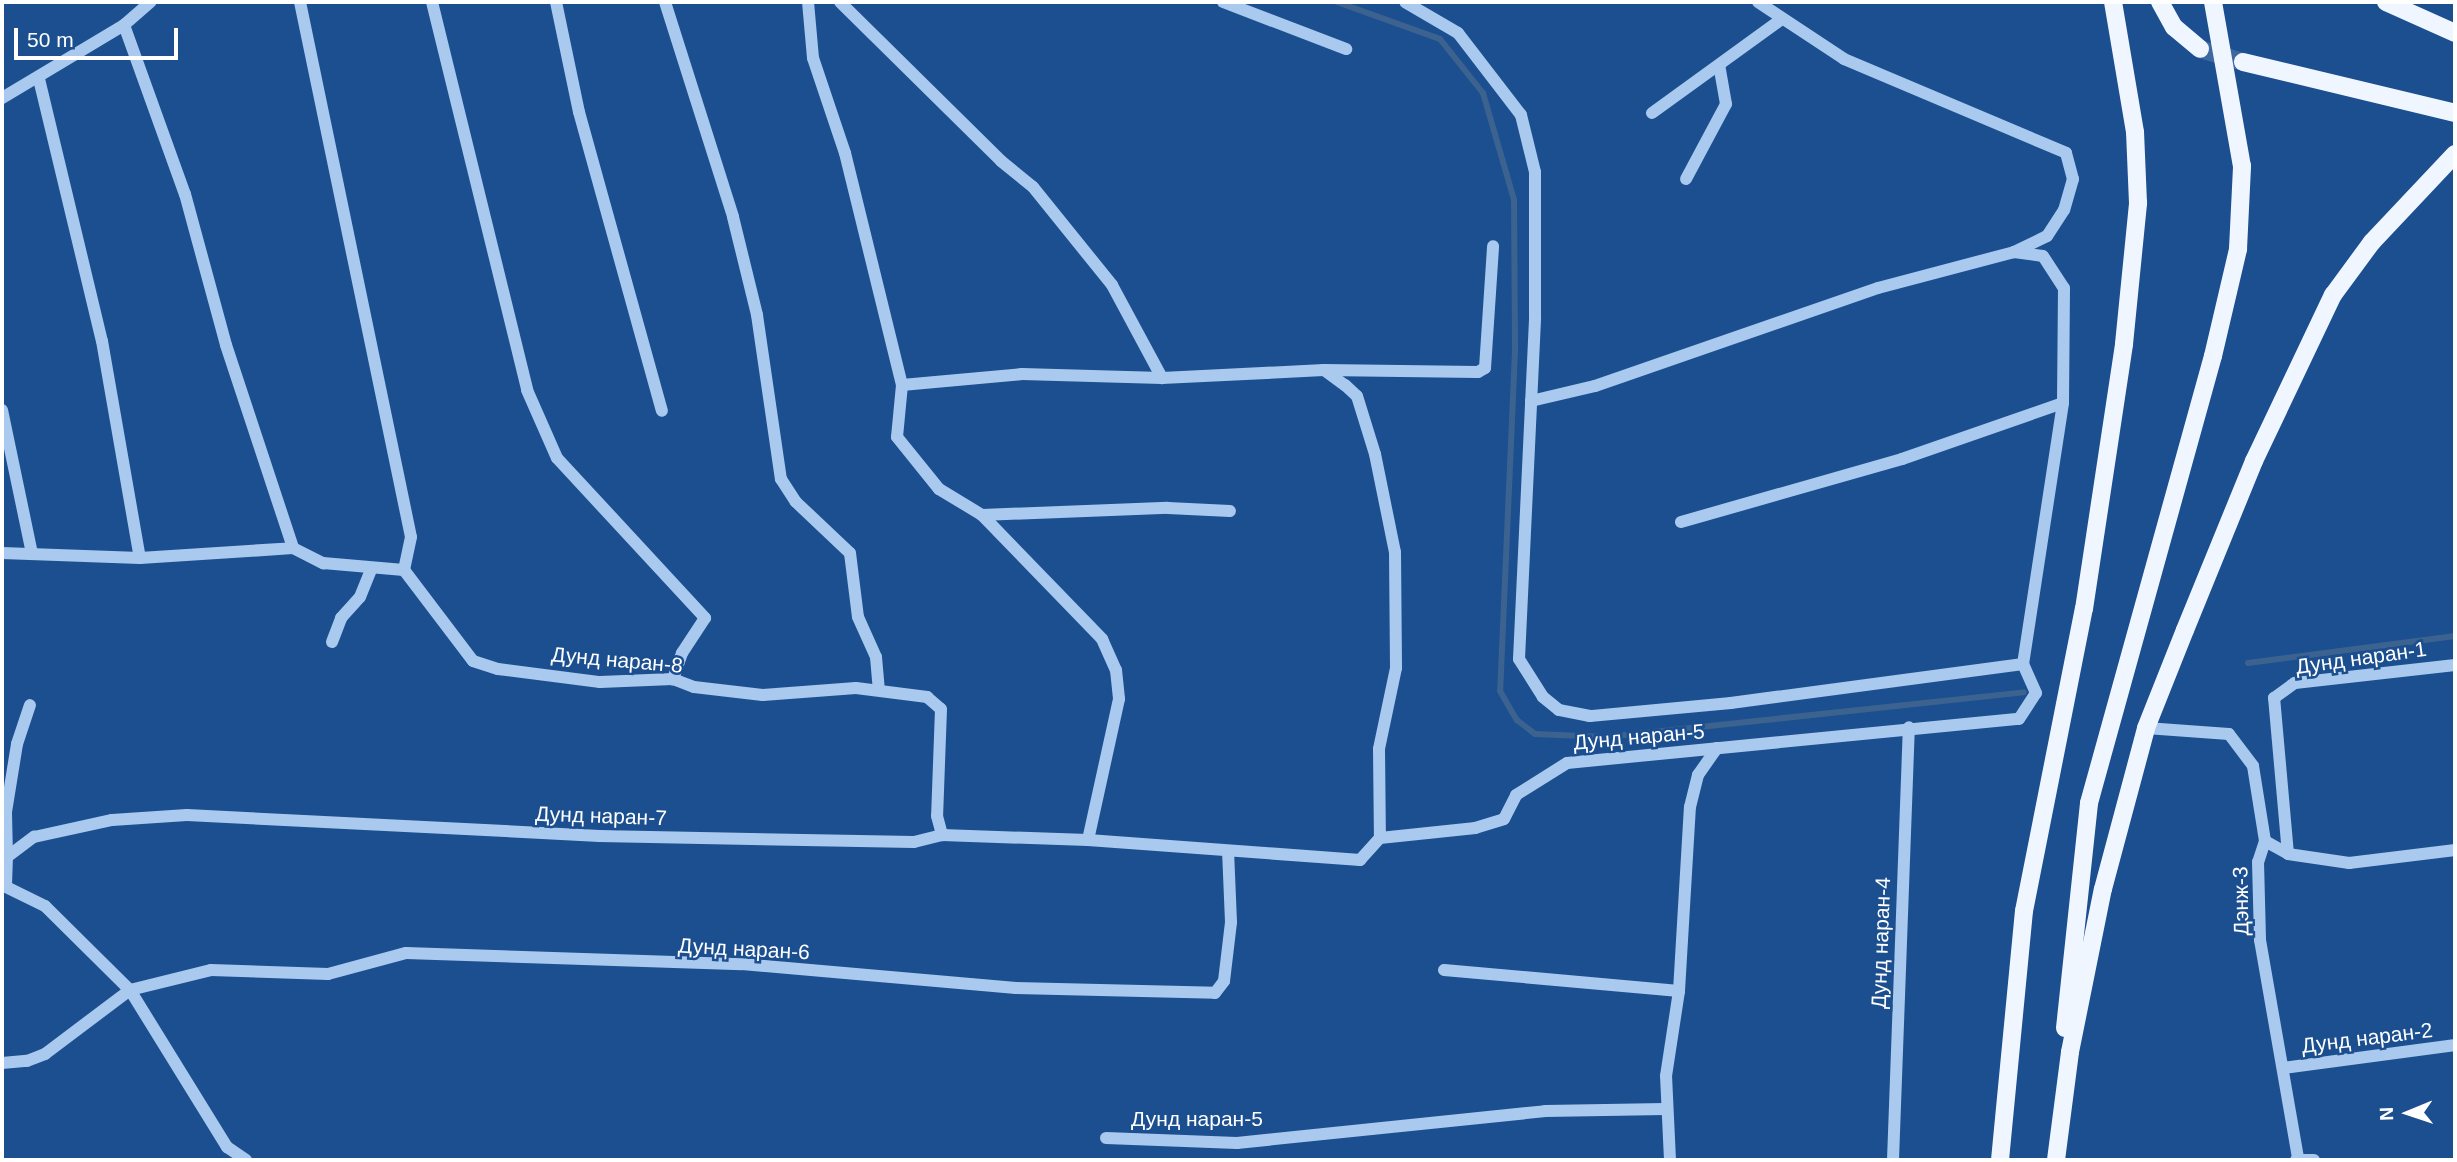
<!DOCTYPE html>
<html>
<head>
<meta charset="utf-8">
<style>
  body { margin:0 }
  #map { position:relative; width:2457px; height:1162px; overflow:hidden; background:#1b4f8f; font-family:Helvetica,sans-serif }
  div>[style] { position:absolute }
  .stream>* { height:6px; margin:-3px; padding:0 3px; transform-origin:3px; border-radius:3px; background:#3c6290 }
  .major-tunnel>* { height:18px; margin-top:-9px; transform-origin:0; background:repeating-linear-gradient(90deg,#3d69a0 0 18px,transparent 0 27px) }
  .minor>* { height:12px; margin:-6px; padding:0 6px; transform-origin:6px; border-radius:6px; background:#a9c9ee }
  .major>* { height:18px; margin:-9px; padding:0 9px; transform-origin:9px; border-radius:9px; background:#f0f6ff }
  .major-bridge>* { height:18px; margin:-9px; padding:0 9px; transform-origin:9px; border-radius:9px; background:#f0f6ff }
  span { translate:-50% -50%; white-space:nowrap; text-align:center; line-height:1.15; -webkit-text-stroke:5px #1b4f8f; paint-order:stroke }
  .street-label { font-size:21px; color:#fff }
  .frame { position:absolute; inset:0; border:4px solid #fff; pointer-events:none }
  .north { position:absolute; left:2373px; top:1078px; width:70px; height:70px; -webkit-text-stroke:5px #1b4f8f; paint-order:stroke; rotate:268deg; font-size:19px; font-weight:700; line-height:28px; text-align:center; color:#fff }
  .north::after { content:''; display:block; margin:auto; width:24px; height:32px; background:#fff; clip-path:polygon(50% 0,100% 100%,50% 72%,0 100%) }
  .scale { position:absolute; left:14px; top:28px; width:164px; height:32px; box-sizing:border-box; border:4px solid #fff; border-top:0; padding-left:9px; font-size:21px; line-height:24px; white-space:nowrap; color:#fff; -webkit-text-stroke:5px #1b4f8f; paint-order:stroke }
</style>
</head>
<body>
<div id="map">
  <div class="stream">
    <i style="left:1337px;top:2px;width:109px;rotate:19.8deg"></i>
    <i style="left:1440px;top:39px;width:69px;rotate:51.5deg"></i>
    <i style="left:1483px;top:93px;width:111px;rotate:73.8deg"></i>
    <i style="left:1514px;top:200px;width:151px;rotate:89.6deg"></i>
    <i style="left:1515px;top:351px;width:340px;rotate:92.5deg"></i>
    <i style="left:1500px;top:691px;width:34px;rotate:60deg"></i>
    <i style="left:1517px;top:720px;width:23px;rotate:38deg"></i>
    <i style="left:1535px;top:734px;width:71px;rotate:2.4deg"></i>
    <i style="left:1606px;top:737px;width:420px;rotate:-6.1deg"></i>
    <i style="left:2248px;top:663px;width:209px;rotate:-7.4deg"></i>
  </div>
  <div class="major-tunnel">
    <i style="left:2200px;top:49px;width:45px;rotate:16.8deg"></i>
  </div>
  <div class="minor">
    <i style="left:300px;top:2px;width:546px;rotate:78.28deg"></i>
    <i style="left:411px;top:537px;width:34px;rotate:102deg"></i>
    <i style="left:432px;top:2px;width:399px;rotate:76.2deg"></i>
    <i style="left:527px;top:390px;width:74px;rotate:66.2deg"></i>
    <i style="left:557px;top:458px;width:218px;rotate:47.2deg"></i>
    <i style="left:705px;top:618px;width:42px;rotate:123.3deg"></i>
    <i style="left:682px;top:653px;width:28px;rotate:109deg"></i>
    <i style="left:556px;top:2px;width:112px;rotate:78.2deg"></i>
    <i style="left:579px;top:112px;width:310px;rotate:74.5deg"></i>
    <i style="left:665px;top:2px;width:225px;rotate:72.4deg"></i>
    <i style="left:733px;top:217px;width:101px;rotate:76.2deg"></i>
    <i style="left:757px;top:315px;width:166px;rotate:81.7deg"></i>
    <i style="left:781px;top:479px;width:27px;rotate:57deg"></i>
    <i style="left:796px;top:502px;width:74px;rotate:43.4deg"></i>
    <i style="left:850px;top:553px;width:64px;rotate:82.9deg"></i>
    <i style="left:858px;top:617px;width:44px;rotate:65.8deg"></i>
    <i style="left:876px;top:657px;width:33px;rotate:85deg"></i>
    <i style="left:808px;top:2px;width:56px;rotate:84.9deg"></i>
    <i style="left:813px;top:58px;width:100px;rotate:71.4deg"></i>
    <i style="left:845px;top:153px;width:239px;rotate:76.2deg"></i>
    <i style="left:902px;top:385px;width:52px;rotate:95.5deg"></i>
    <i style="left:897px;top:437px;width:67px;rotate:51.1deg"></i>
    <i style="left:939px;top:489px;width:50px;rotate:31.2deg"></i>
    <i style="left:982px;top:515px;width:173px;rotate:45.9deg"></i>
    <i style="left:1102px;top:639px;width:34px;rotate:66deg"></i>
    <i style="left:1116px;top:670px;width:29px;rotate:84deg"></i>
    <i style="left:1119px;top:699px;width:144px;rotate:102.4deg"></i>
    <i style="left:840px;top:2px;width:226px;rotate:44.6deg"></i>
    <i style="left:1001px;top:161px;width:41px;rotate:39.1deg"></i>
    <i style="left:1033px;top:187px;width:126px;rotate:51.1deg"></i>
    <i style="left:1112px;top:285px;width:106px;rotate:61.7deg"></i>
    <i style="left:1223px;top:2px;width:132px;rotate:20.9deg"></i>
    <i style="left:1758px;top:2px;width:103px;rotate:33.5deg"></i>
    <i style="left:1844px;top:59px;width:241px;rotate:22.9deg"></i>
    <i style="left:2066px;top:153px;width:27px;rotate:75deg"></i>
    <i style="left:2073px;top:179px;width:32px;rotate:106deg"></i>
    <i style="left:2064px;top:210px;width:31px;rotate:123deg"></i>
    <i style="left:2047px;top:236px;width:37px;rotate:154deg"></i>
    <i style="left:124px;top:25px;width:180px;rotate:70.2deg"></i>
    <i style="left:185px;top:194px;width:156px;rotate:74.8deg"></i>
    <i style="left:226px;top:345px;width:214px;rotate:71.7deg"></i>
    <i style="left:39px;top:79px;width:269px;rotate:76.5deg"></i>
    <i style="left:102px;top:341px;width:220px;rotate:80.1deg"></i>
    <i style="left:2px;top:98px;width:142px;rotate:-30.9deg"></i>
    <i style="left:124px;top:25px;width:35px;rotate:-41deg"></i>
    <i style="left:1652px;top:113px;width:160px;rotate:-35.9deg"></i>
    <i style="left:1686px;top:179px;width:85px;rotate:-61.9deg"></i>
    <i style="left:1726px;top:104px;width:39px;rotate:-100deg"></i>
    <i style="left:1324px;top:370px;width:154px;rotate:0.7deg"></i>
    <i style="left:1478px;top:372px;width:8px;rotate:-30deg"></i>
    <i style="left:1485px;top:368px;width:122px;rotate:-86.2deg"></i>
    <i style="left:902px;top:385px;width:121px;rotate:-5.2deg"></i>
    <i style="left:1022px;top:374px;width:140px;rotate:1.6deg"></i>
    <i style="left:1162px;top:378px;width:162px;rotate:-2.8deg"></i>
    <i style="left:1324px;top:370px;width:26px;rotate:36deg"></i>
    <i style="left:1345px;top:385px;width:16px;rotate:43deg"></i>
    <i style="left:1357px;top:396px;width:61px;rotate:72.8deg"></i>
    <i style="left:1375px;top:454px;width:100px;rotate:78.5deg"></i>
    <i style="left:1395px;top:552px;width:116px;rotate:89.5deg"></i>
    <i style="left:1396px;top:668px;width:83px;rotate:101.9deg"></i>
    <i style="left:1379px;top:749px;width:89px;rotate:89.4deg"></i>
    <i style="left:1531px;top:401px;width:66px;rotate:-13.2deg"></i>
    <i style="left:1595px;top:386px;width:299px;rotate:-19.1deg"></i>
    <i style="left:1878px;top:288px;width:141px;rotate:-14.8deg"></i>
    <i style="left:2014px;top:252px;width:29px;rotate:8deg"></i>
    <i style="left:2043px;top:256px;width:38px;rotate:57deg"></i>
    <i style="left:2064px;top:288px;width:115px;rotate:90.5deg"></i>
    <i style="left:2063px;top:403px;width:264px;rotate:98.7deg"></i>
    <i style="left:2px;top:410px;width:147px;rotate:78.2deg"></i>
    <i style="left:982px;top:515px;width:186px;rotate:-2.2deg"></i>
    <i style="left:1168px;top:508px;width:62px;rotate:2.8deg"></i>
    <i style="left:1681px;top:522px;width:230px;rotate:-15.9deg"></i>
    <i style="left:1902px;top:459px;width:170px;rotate:-19.2deg"></i>
    <i style="left:2px;top:553px;width:138px;rotate:2.1deg"></i>
    <i style="left:140px;top:558px;width:153px;rotate:-3.7deg"></i>
    <i style="left:293px;top:548px;width:34px;rotate:27deg"></i>
    <i style="left:323px;top:563px;width:81px;rotate:4.9deg"></i>
    <i style="left:404px;top:570px;width:114px;rotate:52.8deg"></i>
    <i style="left:473px;top:661px;width:26px;rotate:18deg"></i>
    <i style="left:498px;top:669px;width:103px;rotate:7.3deg"></i>
    <i style="left:600px;top:682px;width:73px;rotate:-2.4deg"></i>
    <i style="left:673px;top:679px;width:22px;rotate:21deg"></i>
    <i style="left:694px;top:687px;width:69px;rotate:6.6deg"></i>
    <i style="left:763px;top:695px;width:93px;rotate:-4.3deg"></i>
    <i style="left:856px;top:688px;width:72px;rotate:7.2deg"></i>
    <i style="left:927px;top:697px;width:18px;rotate:41deg"></i>
    <i style="left:941px;top:709px;width:107px;rotate:92.1deg"></i>
    <i style="left:937px;top:816px;width:20px;rotate:75deg"></i>
    <i style="left:332px;top:642px;width:26px;rotate:-69deg"></i>
    <i style="left:341px;top:618px;width:28px;rotate:-48deg"></i>
    <i style="left:360px;top:597px;width:31px;rotate:-68deg"></i>
    <i style="left:2146px;top:728px;width:83px;rotate:4.1deg"></i>
    <i style="left:2229px;top:734px;width:40px;rotate:53deg"></i>
    <i style="left:2253px;top:766px;width:76px;rotate:80.9deg"></i>
    <i style="left:2265px;top:841px;width:22px;rotate:108deg"></i>
    <i style="left:2258px;top:862px;width:78px;rotate:88.5deg"></i>
    <i style="left:2260px;top:940px;width:221px;rotate:80.1deg"></i>
    <i style="left:2265px;top:841px;width:26px;rotate:29deg"></i>
    <i style="left:2288px;top:854px;width:62px;rotate:8.4deg"></i>
    <i style="left:2349px;top:863px;width:107px;rotate:-7deg"></i>
    <i style="left:2288px;top:854px;width:157px;rotate:-95.1deg"></i>
    <i style="left:2274px;top:698px;width:26px;rotate:-36deg"></i>
    <i style="left:2295px;top:683px;width:161px;rotate:-6.4deg"></i>
    <i style="left:7px;top:857px;width:45px;rotate:-91.3deg"></i>
    <i style="left:6px;top:812px;width:69px;rotate:-80.8deg"></i>
    <i style="left:17px;top:744px;width:41px;rotate:-71.6deg"></i>
    <i style="left:2px;top:885px;width:48px;rotate:26deg"></i>
    <i style="left:45px;top:906px;width:120px;rotate:44.7deg"></i>
    <i style="left:130px;top:990px;width:185px;rotate:58.3deg"></i>
    <i style="left:227px;top:1147px;width:23px;rotate:34deg"></i>
    <i style="left:6px;top:885px;width:28px;rotate:-88deg"></i>
    <i style="left:7px;top:857px;width:34px;rotate:-37deg"></i>
    <i style="left:34px;top:837px;width:80px;rotate:-12.3deg"></i>
    <i style="left:112px;top:820px;width:75px;rotate:-3.8deg"></i>
    <i style="left:187px;top:815px;width:413px;rotate:2.9deg"></i>
    <i style="left:599px;top:836px;width:315px;rotate:1.1deg"></i>
    <i style="left:914px;top:842px;width:29px;rotate:-14deg"></i>
    <i style="left:942px;top:835px;width:146px;rotate:2deg"></i>
    <i style="left:1088px;top:840px;width:273px;rotate:4.2deg"></i>
    <i style="left:1360px;top:860px;width:30px;rotate:-48deg"></i>
    <i style="left:1380px;top:838px;width:96px;rotate:-6deg"></i>
    <i style="left:1475px;top:828px;width:30px;rotate:-17deg"></i>
    <i style="left:1504px;top:819px;width:27px;rotate:-63deg"></i>
    <i style="left:1516px;top:795px;width:60px;rotate:-32.1deg"></i>
    <i style="left:1567px;top:763px;width:454px;rotate:-5.6deg"></i>
    <i style="left:2019px;top:719px;width:31px;rotate:-57deg"></i>
    <i style="left:2036px;top:693px;width:32px;rotate:-114deg"></i>
    <i style="left:2023px;top:664px;width:295px;rotate:172.4deg"></i>
    <i style="left:1731px;top:703px;width:142px;rotate:174.7deg"></i>
    <i style="left:1590px;top:716px;width:32px;rotate:-169deg"></i>
    <i style="left:1559px;top:710px;width:21px;rotate:-141deg"></i>
    <i style="left:1543px;top:697px;width:45px;rotate:-122.3deg"></i>
    <i style="left:1519px;top:659px;width:342px;rotate:-87.3deg"></i>
    <i style="left:1535px;top:317px;width:145px;rotate:-90deg"></i>
    <i style="left:1535px;top:172px;width:59px;rotate:-103.8deg"></i>
    <i style="left:1521px;top:115px;width:103px;rotate:-127.5deg"></i>
    <i style="left:1458px;top:33px;width:61px;rotate:-149.7deg"></i>
    <i style="left:1444px;top:970px;width:236px;rotate:5.1deg"></i>
    <i style="left:2px;top:1063px;width:25px;rotate:-5deg"></i>
    <i style="left:27px;top:1061px;width:19px;rotate:-21deg"></i>
    <i style="left:45px;top:1054px;width:106px;rotate:-37deg"></i>
    <i style="left:130px;top:990px;width:83px;rotate:-13.9deg"></i>
    <i style="left:211px;top:970px;width:117px;rotate:2deg"></i>
    <i style="left:328px;top:974px;width:81px;rotate:-15.1deg"></i>
    <i style="left:406px;top:953px;width:336px;rotate:1.9deg"></i>
    <i style="left:742px;top:964px;width:275px;rotate:5deg"></i>
    <i style="left:1016px;top:988px;width:199px;rotate:1.4deg"></i>
    <i style="left:1215px;top:993px;width:15px;rotate:-53deg"></i>
    <i style="left:1224px;top:981px;width:59px;rotate:-83.2deg"></i>
    <i style="left:1231px;top:922px;width:71px;rotate:-92.4deg"></i>
    <i style="left:2283px;top:1068px;width:174px;rotate:-7.6deg"></i>
    <i style="left:1106px;top:1138px;width:131px;rotate:2.2deg"></i>
    <i style="left:1237px;top:1143px;width:310px;rotate:-5.9deg"></i>
    <i style="left:1545px;top:1111px;width:120px;rotate:-1deg"></i>
    <i style="left:1670px;top:1160px;width:84px;rotate:-92.7deg"></i>
    <i style="left:1666px;top:1076px;width:86px;rotate:-81.3deg"></i>
    <i style="left:1679px;top:991px;width:184px;rotate:-86.6deg"></i>
    <i style="left:1690px;top:807px;width:33px;rotate:-76deg"></i>
    <i style="left:1698px;top:775px;width:33px;rotate:-55deg"></i>
    <i style="left:1893px;top:1160px;width:433px;rotate:-87.9deg"></i>
    <i style="left:2296px;top:1160px;width:18px"></i>
  </div>
  <div class="major">
    <i style="left:2160px;top:2px;width:29px;rotate:61deg"></i>
    <i style="left:2174px;top:27px;width:34px;rotate:40deg"></i>
    <i style="left:2386px;top:2px;width:76px;rotate:24.2deg"></i>
    <i style="left:2243px;top:62px;width:218px;rotate:13.5deg"></i>
    <i style="left:2065px;top:1028px;width:226px;rotate:-83.9deg"></i>
    <i style="left:2089px;top:803px;width:464px;rotate:-74.5deg"></i>
    <i style="left:2213px;top:356px;width:110px;rotate:-76.8deg"></i>
    <i style="left:2238px;top:249px;width:83px;rotate:-87.2deg"></i>
    <i style="left:2000px;top:1160px;width:250px;rotate:-84.5deg"></i>
    <i style="left:2024px;top:911px;width:308px;rotate:-78.8deg"></i>
    <i style="left:2084px;top:609px;width:268px;rotate:-81.4deg"></i>
    <i style="left:2124px;top:344px;width:142px;rotate:-84.3deg"></i>
    <i style="left:2138px;top:203px;width:71px;rotate:-92.4deg"></i>
    <i style="left:2135px;top:132px;width:132px;rotate:-99.6deg"></i>
    <i style="left:2056px;top:1160px;width:109px;rotate:-82.6deg"></i>
    <i style="left:2070px;top:1052px;width:166px;rotate:-78.6deg"></i>
    <i style="left:2103px;top:889px;width:167px;rotate:-75deg"></i>
    <i style="left:2146px;top:728px;width:105px;rotate:-68.3deg"></i>
    <i style="left:2185px;top:630px;width:183px;rotate:-67.8deg"></i>
    <i style="left:2254px;top:461px;width:184px;rotate:-64.6deg"></i>
    <i style="left:2333px;top:295px;width:66px;rotate:-53.7deg"></i>
    <i style="left:2372px;top:242px;width:121px;rotate:-46.7deg"></i>
  </div>
  <div class="major-bridge">
    <i style="left:2213px;top:2px;width:167px;rotate:80deg"></i>
  </div>
  <div class="street-label">
    <span style="left:2361px;top:658px;rotate:-8deg">Дунд наран-1</span>
    <span style="left:617px;top:660px;rotate:5deg">Дунд наран-8</span>
    <span style="left:1639px;top:737px;rotate:-5deg">Дунд наран-5</span>
    <span style="left:601px;top:816px;rotate:2deg">Дунд наран-7</span>
    <span style="left:2241px;top:901px;rotate:-91deg">Дэнж-3</span>
    <span style="left:1881px;top:943px;rotate:-88deg">Дунд наран-4</span>
    <span style="left:744px;top:949px;rotate:3deg">Дунд наран-6</span>
    <span style="left:2367px;top:1038px;rotate:-7deg">Дунд наран-2</span>
    <span style="left:1197px;top:1119px">Дунд наран-5</span>
  </div>
  <div class="frame"></div>
  <div class="north">N</div>
  <div class="scale">50 m</div>
</div>
</body>
</html>
